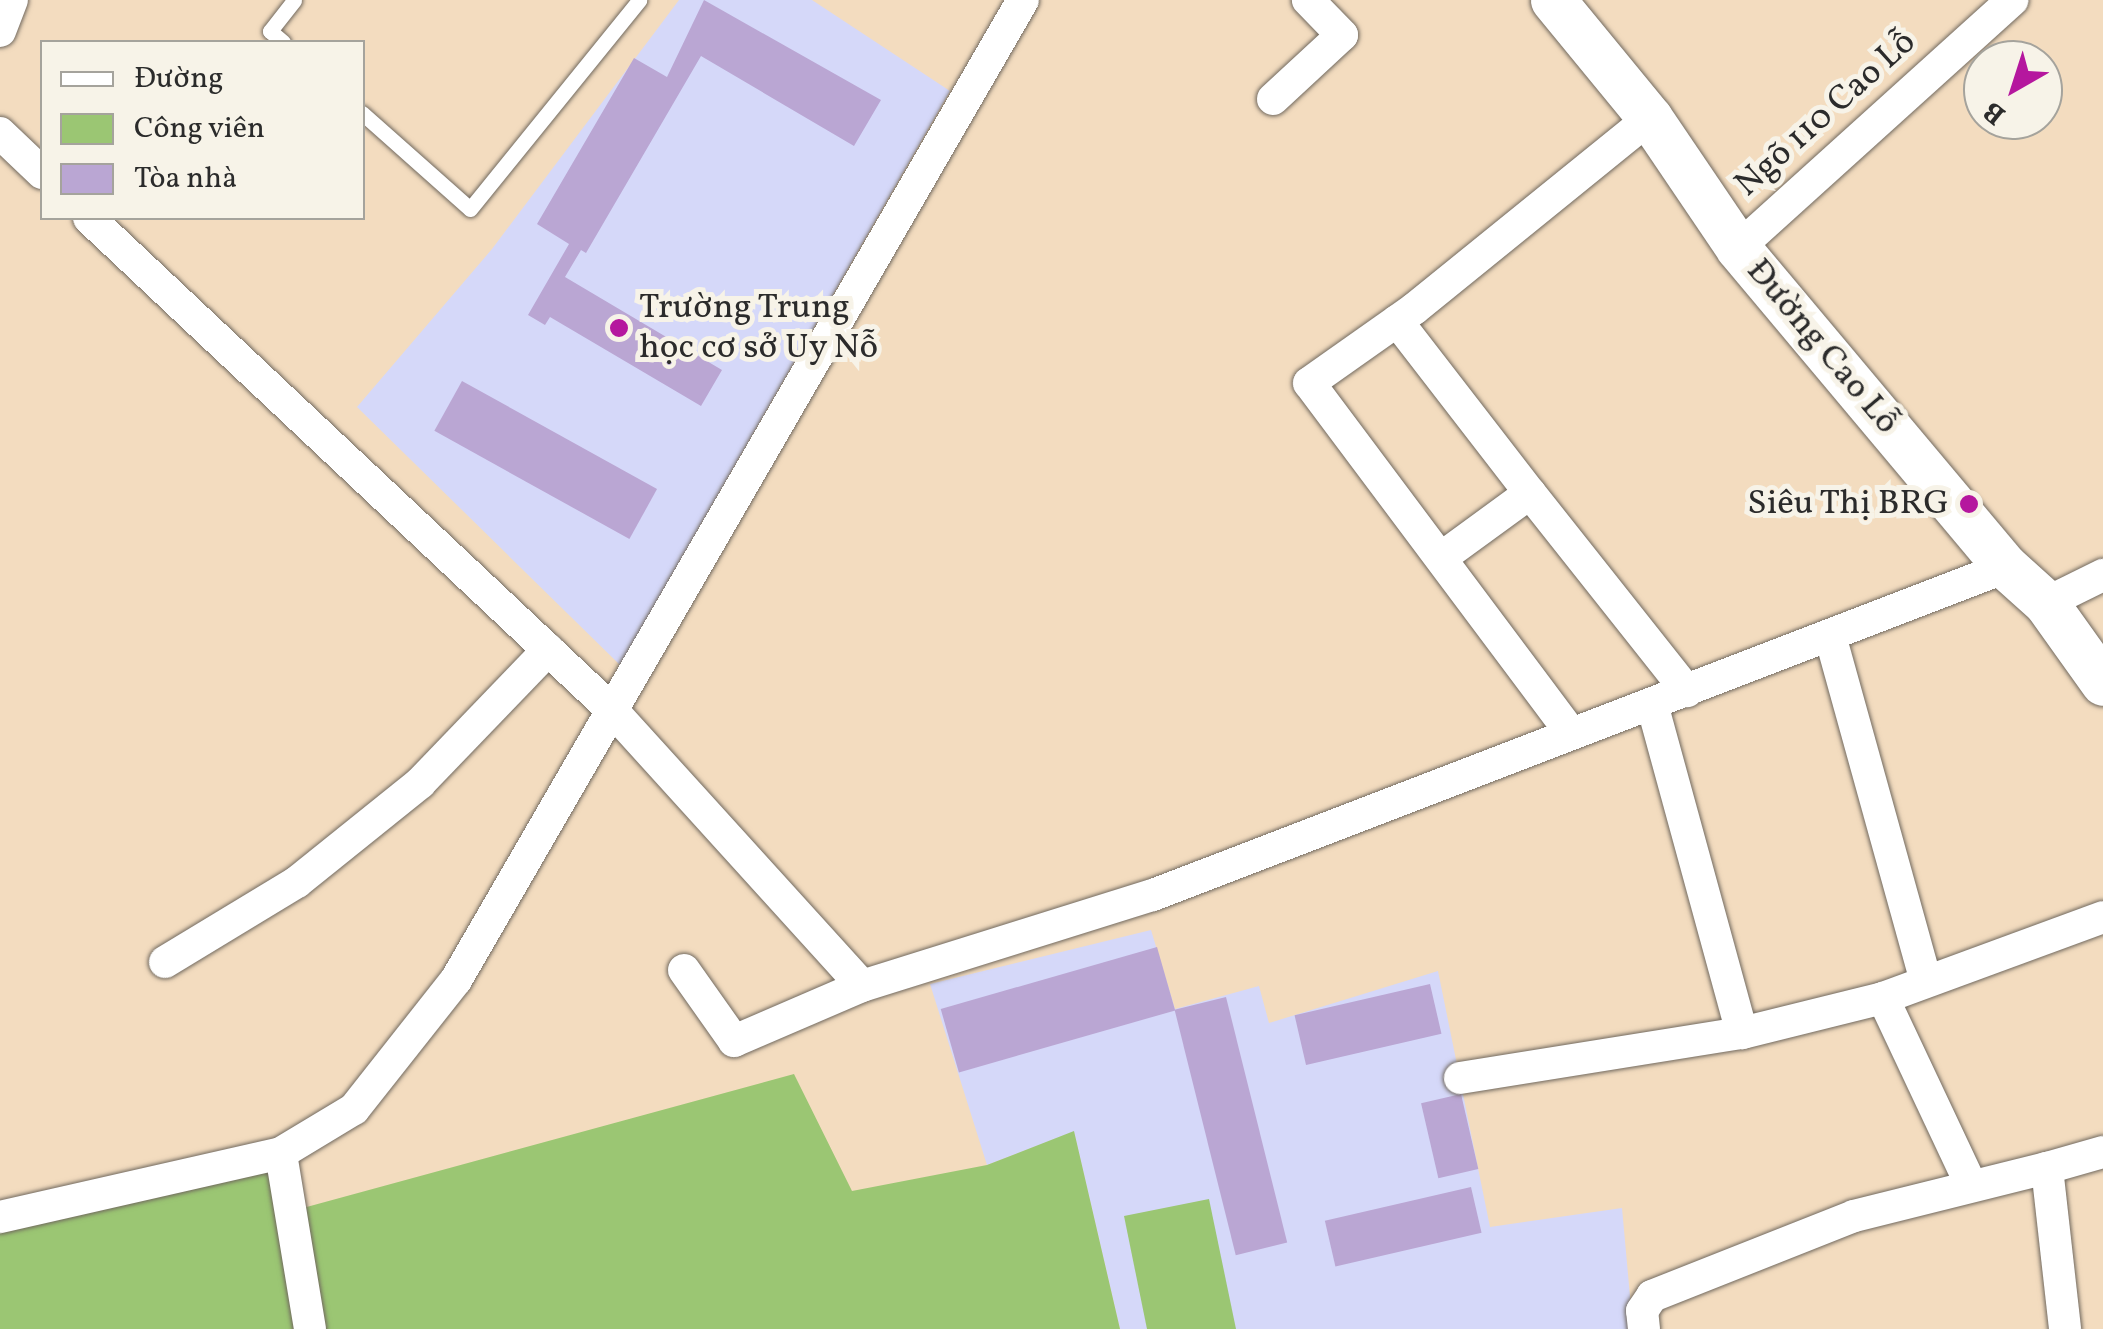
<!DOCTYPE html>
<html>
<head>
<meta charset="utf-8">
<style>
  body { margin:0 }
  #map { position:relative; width:2103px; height:1329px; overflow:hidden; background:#f3dcbf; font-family:Vollkorn,serif }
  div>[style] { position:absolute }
  .built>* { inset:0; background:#d5d8f9 }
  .green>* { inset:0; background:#9bc673 }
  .building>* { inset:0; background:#baa6d3; transform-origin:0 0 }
  .roads { filter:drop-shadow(0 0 2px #71695f) drop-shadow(0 0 2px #71695f) }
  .service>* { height:15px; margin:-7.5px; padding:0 7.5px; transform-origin:7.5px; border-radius:7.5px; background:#fff }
  .minor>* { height:32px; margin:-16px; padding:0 16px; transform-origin:16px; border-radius:16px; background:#fff }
  .secondary>* { height:45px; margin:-22.5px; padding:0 22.5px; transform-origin:22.5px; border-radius:22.5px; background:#fff }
  .dots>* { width:28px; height:28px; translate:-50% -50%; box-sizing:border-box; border:5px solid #f7f3e8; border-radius:50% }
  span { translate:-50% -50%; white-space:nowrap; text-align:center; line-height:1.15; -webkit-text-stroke:10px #f7f3e8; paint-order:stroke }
  .street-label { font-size:35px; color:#2b2b2b }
  .poi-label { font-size:35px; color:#2b2b2b }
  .left { translate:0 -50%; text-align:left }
  .right { translate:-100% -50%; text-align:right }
  .legend { position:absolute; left:40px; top:40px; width:325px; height:180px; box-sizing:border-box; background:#f7f3e8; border:2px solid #a5a39c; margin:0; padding:12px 18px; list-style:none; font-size:30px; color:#2b2b2b }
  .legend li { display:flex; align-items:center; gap:20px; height:50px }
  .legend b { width:50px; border:2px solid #a5a39c }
  .north { position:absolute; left:1963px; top:40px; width:100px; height:100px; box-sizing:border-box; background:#f7f3e8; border:2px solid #a5a39c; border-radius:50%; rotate:219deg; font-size:28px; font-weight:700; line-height:40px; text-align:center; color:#2b2b2b }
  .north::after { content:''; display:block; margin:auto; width:35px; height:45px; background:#b5179e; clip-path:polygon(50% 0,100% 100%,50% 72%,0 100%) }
</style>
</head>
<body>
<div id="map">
  <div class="built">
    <i style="clip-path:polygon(679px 0,812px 0,950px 91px,620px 665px,357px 407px,492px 249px)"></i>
    <i style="clip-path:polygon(1151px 930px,1175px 1009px,1259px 986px,1269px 1023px,1438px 971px,1490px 1227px,1622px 1208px,1633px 1329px,1120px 1329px,1074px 1132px,987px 1165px,930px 984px)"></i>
  </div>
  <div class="green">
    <i style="clip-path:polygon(794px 1074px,852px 1191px,987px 1165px,1074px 1131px,1120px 1329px,0 1329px,0 1229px,281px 1153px,292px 1211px)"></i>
    <i style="clip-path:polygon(1209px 1199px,1236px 1329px,1147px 1329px,1124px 1216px)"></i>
  </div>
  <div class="building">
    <i style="clip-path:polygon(704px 0,881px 100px,854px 146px,701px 56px,586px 253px,581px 250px,565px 277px,722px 370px,701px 406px,550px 317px,545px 325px,528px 315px,569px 244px,537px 224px,634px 58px,667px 77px)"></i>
    <i style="left:462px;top:381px;width:223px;height:57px;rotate:29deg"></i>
    <i style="left:1157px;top:947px;width:66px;height:225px;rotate:74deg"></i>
    <i style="left:1430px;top:984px;width:51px;height:139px;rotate:77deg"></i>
    <i style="left:1226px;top:997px;width:253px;height:53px;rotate:76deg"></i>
    <i style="left:1461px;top:1094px;width:77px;height:41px;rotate:77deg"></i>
    <i style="left:1471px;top:1187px;width:47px;height:150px;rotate:77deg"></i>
  </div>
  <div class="roads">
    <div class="service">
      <i style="left:283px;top:42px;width:17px;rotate:-140deg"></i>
      <i style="left:270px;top:31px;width:39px;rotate:-52deg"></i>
      <i style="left:362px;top:113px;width:144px;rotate:41.6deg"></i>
      <i style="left:470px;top:209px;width:269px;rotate:-51deg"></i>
    </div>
    <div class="minor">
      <i style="left:0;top:31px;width:33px;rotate:-69deg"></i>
      <i style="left:1273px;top:99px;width:94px;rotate:-42.8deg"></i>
      <i style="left:1342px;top:35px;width:49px;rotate:-134.2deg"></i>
      <i style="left:0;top:133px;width:58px;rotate:43.6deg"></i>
      <i style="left:89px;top:218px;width:718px;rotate:43.25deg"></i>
      <i style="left:612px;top:710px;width:372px;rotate:47.8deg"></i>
      <i style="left:862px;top:986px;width:305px;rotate:-17.4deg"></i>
      <i style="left:1153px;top:895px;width:914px;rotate:-21.03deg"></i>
      <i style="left:1738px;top:248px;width:370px;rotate:-42.1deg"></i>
      <i style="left:1397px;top:321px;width:217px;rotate:52.3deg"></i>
      <i style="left:1530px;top:493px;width:110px;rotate:143.9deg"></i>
      <i style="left:1530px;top:493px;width:253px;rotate:51.6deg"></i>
      <i style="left:2046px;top:603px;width:64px;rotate:-26.2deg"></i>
      <i style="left:1831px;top:639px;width:355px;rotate:74.5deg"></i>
      <i style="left:1652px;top:704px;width:341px;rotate:74.7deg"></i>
      <i style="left:1571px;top:733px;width:437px;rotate:-126.8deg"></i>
      <i style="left:1309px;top:383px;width:128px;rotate:-35.2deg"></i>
      <i style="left:1414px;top:309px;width:304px;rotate:-39deg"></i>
      <i style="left:165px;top:962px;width:154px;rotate:-31.2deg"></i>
      <i style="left:297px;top:882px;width:158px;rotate:-38.8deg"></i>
      <i style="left:420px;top:783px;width:185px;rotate:-46.1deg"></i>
      <i style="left:684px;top:970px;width:87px;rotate:54.8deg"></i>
      <i style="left:734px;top:1041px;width:139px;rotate:-23.3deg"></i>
      <i style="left:1883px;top:998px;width:204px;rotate:64.8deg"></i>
      <i style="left:1460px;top:1078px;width:286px;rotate:-9.1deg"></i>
      <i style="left:1742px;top:1033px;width:145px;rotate:-13.9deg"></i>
      <i style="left:1883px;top:998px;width:234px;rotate:-20.2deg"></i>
      <i style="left:2047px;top:1168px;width:58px;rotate:-15.9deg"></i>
      <i style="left:0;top:1217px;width:288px;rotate:-12.8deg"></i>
      <i style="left:310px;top:1329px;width:178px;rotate:-99.4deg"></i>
      <i style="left:281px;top:1153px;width:85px;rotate:-31.1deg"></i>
      <i style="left:354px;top:1109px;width:164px;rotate:-51.7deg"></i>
      <i style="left:456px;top:980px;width:1132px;rotate:-59.95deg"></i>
      <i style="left:1644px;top:1329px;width:18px;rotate:-96deg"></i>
      <i style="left:1642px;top:1311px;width:18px;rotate:-56deg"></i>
      <i style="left:1652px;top:1296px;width:217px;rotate:-21.6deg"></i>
      <i style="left:1854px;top:1216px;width:199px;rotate:-14deg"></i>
      <i style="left:2047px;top:1168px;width:162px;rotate:83.6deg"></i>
    </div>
    <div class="secondary">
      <i style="left:1553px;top:0;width:153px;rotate:50.6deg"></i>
      <i style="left:1650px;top:118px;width:157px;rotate:55.9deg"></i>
      <i style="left:1738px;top:248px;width:417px;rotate:50deg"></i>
      <i style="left:2006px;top:567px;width:54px;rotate:42deg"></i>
      <i style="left:2046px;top:603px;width:98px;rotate:54.5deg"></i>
    </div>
  </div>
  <div class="dots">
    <i style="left:619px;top:328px;background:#b5179e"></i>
    <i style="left:1969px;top:504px;background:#b5179e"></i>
  </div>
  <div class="street-label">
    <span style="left:1826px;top:114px;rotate:-42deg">Ngõ 110 Cao Lỗ</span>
    <span style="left:1822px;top:347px;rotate:50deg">Đường Cao Lỗ</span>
  </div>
  <div class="poi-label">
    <span class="left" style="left:639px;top:328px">Trường Trung<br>học cơ sở Uy Nỗ</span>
    <span class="right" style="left:1949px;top:504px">Siêu Thị BRG</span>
  </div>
  <ul class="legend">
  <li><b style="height:12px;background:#fff"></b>Đường</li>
  <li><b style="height:28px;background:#9bc673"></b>Công viên</li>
  <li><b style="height:28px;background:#baa6d3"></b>Tòa nhà</li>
  </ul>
  <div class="north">B</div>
</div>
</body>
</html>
